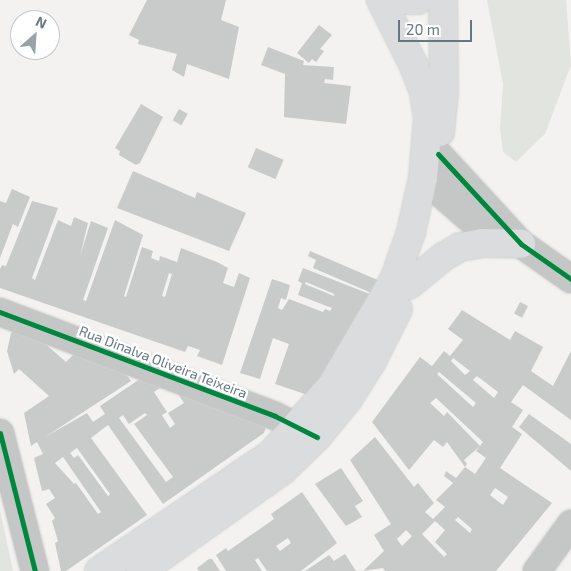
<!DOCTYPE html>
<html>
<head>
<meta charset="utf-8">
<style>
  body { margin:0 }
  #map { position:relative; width:571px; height:571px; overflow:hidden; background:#f3f2f1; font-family:"Exo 2",sans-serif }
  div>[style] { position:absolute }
  .green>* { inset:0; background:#e2e4df }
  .building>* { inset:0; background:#c9caca; transform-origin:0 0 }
  .roads { filter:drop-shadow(0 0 1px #cfcfcf) drop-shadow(0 0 1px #cfcfcf) }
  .minor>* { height:28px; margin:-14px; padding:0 14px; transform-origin:14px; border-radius:14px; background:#c5c7c7 }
  .major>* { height:28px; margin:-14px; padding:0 14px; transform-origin:14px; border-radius:14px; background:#dbdcdd }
  .cycleway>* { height:5px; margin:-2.5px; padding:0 2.5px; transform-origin:2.5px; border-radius:2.5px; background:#00873e }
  span { translate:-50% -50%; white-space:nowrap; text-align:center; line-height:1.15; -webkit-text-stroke:5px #fff; paint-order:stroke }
  .street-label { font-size:14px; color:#65787f }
  .north { position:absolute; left:10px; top:10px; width:50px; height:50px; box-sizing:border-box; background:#fff; border:1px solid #c1c9cc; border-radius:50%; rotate:26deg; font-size:14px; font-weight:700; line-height:20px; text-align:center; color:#65787f }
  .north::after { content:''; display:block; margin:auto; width:18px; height:22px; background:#97a3a7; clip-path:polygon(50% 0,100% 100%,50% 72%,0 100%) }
  .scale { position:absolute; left:398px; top:20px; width:74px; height:22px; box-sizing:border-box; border:2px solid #65787f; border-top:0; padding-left:6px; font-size:15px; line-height:18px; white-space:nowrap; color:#65787f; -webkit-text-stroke:4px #fff; paint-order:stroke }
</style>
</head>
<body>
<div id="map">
  <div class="green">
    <i style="clip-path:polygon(487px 0,566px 0,571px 65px,545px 134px,516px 162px,503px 152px,500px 129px,503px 84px)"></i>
    <i style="clip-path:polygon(0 510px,13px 571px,0 571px)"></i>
  </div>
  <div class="building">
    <i style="clip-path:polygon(147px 0,226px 0,221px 20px,239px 27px,229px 79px,187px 64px,184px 77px,172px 70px,177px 54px,138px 44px,139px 40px,129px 35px)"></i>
    <i style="clip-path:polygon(319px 25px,332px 35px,320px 49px,324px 51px,316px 62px,312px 59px,309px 63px,297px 53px)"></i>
    <i style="clip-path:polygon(268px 47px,304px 61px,303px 65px,334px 67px,333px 80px,325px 79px,324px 83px,351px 86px,346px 124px,284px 117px,285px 74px,261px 65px)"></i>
    <i style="clip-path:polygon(141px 104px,163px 117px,140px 163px,136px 165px,119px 155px,120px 151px,115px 148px)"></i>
    <i style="left:179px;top:109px;width:10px;height:13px;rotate:29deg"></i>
    <i style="left:256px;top:148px;width:30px;height:21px;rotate:23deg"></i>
    <i style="clip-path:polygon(133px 171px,195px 198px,197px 192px,246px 213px,229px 251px,117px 208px)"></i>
    <i style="clip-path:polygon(12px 189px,30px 197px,18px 227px,13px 224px,0 258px,0 201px,6px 203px)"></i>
    <i style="clip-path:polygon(evenodd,32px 201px,58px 208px,32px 278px,35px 280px,58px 220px,71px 226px,74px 217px,88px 223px,80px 256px,91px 221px,108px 228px,83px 300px,86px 301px,115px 220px,143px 235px,124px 296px,126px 297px,142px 247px,153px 251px,151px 258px,159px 261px,160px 256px,177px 262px,181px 248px,217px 262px,228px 268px,223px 283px,234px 287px,239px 273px,250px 278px,222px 365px,197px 356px,200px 350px,188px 346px,185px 352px,0 288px,0 269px,2px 265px,6px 266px,32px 201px,169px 273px,172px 274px,165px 297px,162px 296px,169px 273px)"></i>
    <i style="clip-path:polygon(310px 251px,380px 281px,381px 297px,313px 268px,316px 260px,308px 256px)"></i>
    <i style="clip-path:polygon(evenodd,303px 268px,380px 298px,308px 395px,275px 384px,289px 344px,273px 338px,260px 379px,240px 373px,272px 279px,290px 285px,286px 300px,281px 298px,278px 308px,282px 310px,289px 299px,323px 312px,325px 309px,330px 311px,332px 308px,298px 295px,302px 283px,298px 281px,303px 268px,306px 282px,334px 294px,334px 296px,305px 284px,306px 282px)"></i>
    <i style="left:520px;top:302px;width:9px;height:13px;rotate:27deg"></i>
    <i style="clip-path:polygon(evenodd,462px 310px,510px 340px,515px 331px,543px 347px,531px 371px,553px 386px,571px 351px,571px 420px,523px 385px,511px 402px,523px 410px,512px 427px,522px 434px,500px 468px,552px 503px,496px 571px,385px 571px,383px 568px,363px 571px,384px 551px,374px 535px,391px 524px,350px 460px,375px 437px,414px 487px,418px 483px,434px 503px,425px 512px,433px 519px,445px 507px,436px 500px,453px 483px,444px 476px,446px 471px,456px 478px,465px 467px,447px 442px,443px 447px,434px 440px,409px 470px,372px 422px,420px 357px,432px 366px,444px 351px,450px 356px,463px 340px,448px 329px,462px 310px,453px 358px,470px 371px,465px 375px,451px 361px,453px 358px,462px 310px,439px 372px,476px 403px,473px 407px,437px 374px,439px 372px,462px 310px,477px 376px,498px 392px,494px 398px,473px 380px,477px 376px,462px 310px,436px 398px,483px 442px,480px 446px,447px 412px,444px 416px,430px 403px,436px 398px,462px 310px,480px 446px,476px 451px,486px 458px,475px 474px,465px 467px,467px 464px,464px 460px,480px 446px,462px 310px,495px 488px,508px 497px,503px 505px,490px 495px,495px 488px,462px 310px,458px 517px,472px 529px,470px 533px,455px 520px,458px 517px,462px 310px,435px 521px,445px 530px,435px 542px,447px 554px,444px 557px,422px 534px,435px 521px,462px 310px,406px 530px,412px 536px,402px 546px,397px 539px,406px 530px)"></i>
    <i style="clip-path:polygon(evenodd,21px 327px,44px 335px,41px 340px,66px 362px,80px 348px,128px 366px,123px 370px,131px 381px,45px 437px,87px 413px,93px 422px,105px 414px,100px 406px,140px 379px,137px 376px,144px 372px,269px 418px,264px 433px,163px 504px,108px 425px,91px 438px,147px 515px,66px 571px,61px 571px,55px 543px,58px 541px,52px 521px,55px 518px,46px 504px,55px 498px,49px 489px,42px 491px,34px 458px,43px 454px,37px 442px,31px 446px,24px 413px,49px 396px,19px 369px,14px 374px,7px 351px,11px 333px,21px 327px,170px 381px,184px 403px,168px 413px,175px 424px,170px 428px,162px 415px,167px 412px,154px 392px,170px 381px,21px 327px,145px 413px,147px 415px,134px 424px,173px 477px,166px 482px,119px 418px,123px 415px,129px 424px,145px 413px,21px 327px,77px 448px,110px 494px,108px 496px,78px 455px,74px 458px,70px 453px,77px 448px,21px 327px,63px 457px,101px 512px,98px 514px,76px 483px,74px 484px,55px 463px,63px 457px)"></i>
    <i style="clip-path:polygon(529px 414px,571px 444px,571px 471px,519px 427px)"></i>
    <i style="clip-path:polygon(341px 468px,363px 501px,355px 506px,362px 517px,346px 526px,315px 484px)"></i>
    <i style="clip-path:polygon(evenodd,302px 492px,337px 543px,301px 571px,267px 571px,258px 558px,255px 560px,262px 571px,226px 571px,216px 555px,226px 548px,228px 551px,274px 519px,271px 514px,302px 492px,288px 538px,291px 543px,280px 551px,276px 546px,288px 538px)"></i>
    <i style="clip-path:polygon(345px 554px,356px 571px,305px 571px,329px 555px,334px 561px)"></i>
    <i style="clip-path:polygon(209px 559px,212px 559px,220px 571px,199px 571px,197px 568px)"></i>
  </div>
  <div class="roads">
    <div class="minor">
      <i style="left:438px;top:154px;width:122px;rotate:47.3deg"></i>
      <i style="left:521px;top:244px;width:61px;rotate:35deg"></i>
      <i style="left:423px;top:178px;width:70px;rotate:41deg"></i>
      <i style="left:476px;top:224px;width:40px;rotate:25deg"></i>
      <i style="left:0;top:312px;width:294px;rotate:20.7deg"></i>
      <i style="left:275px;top:416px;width:45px;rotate:26.6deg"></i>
      <i style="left:0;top:433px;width:142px;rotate:75.8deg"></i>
      <i style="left:537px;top:571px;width:58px;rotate:-54.1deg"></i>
    </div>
    <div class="major">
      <i style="left:389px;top:0;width:29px"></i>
      <i style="left:440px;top:132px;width:40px;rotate:-84.3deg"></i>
      <i style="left:444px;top:92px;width:92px;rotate:-90.6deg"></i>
      <i style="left:409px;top:285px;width:44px;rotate:-39.5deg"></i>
      <i style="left:443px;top:257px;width:20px;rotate:-30deg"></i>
      <i style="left:460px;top:247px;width:22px;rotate:-10deg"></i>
      <i style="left:482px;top:243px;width:39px;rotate:1deg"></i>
      <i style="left:99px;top:571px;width:208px;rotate:-34.2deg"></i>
      <i style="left:271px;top:454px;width:90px;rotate:-48.2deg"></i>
      <i style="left:331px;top:387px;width:126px;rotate:-59.6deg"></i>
      <i style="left:395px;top:278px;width:49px;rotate:-70.8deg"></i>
      <i style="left:411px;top:232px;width:55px;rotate:-77.5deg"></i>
      <i style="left:423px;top:178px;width:60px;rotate:-85.2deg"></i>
      <i style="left:428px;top:118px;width:26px;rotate:-99deg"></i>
      <i style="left:424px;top:92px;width:28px;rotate:-111deg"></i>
      <i style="left:414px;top:66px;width:74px;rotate:-116.6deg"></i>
      <i style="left:141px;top:571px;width:174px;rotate:-35.4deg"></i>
      <i style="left:283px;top:470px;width:47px;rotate:-44.1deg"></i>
      <i style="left:317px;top:437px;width:49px;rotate:-50.8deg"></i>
      <i style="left:348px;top:399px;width:45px;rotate:-57.7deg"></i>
      <i style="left:372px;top:361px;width:58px;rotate:-63.4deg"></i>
    </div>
  </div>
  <div class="cycleway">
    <i style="left:438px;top:154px;width:122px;rotate:47.3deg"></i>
    <i style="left:521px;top:244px;width:61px;rotate:35deg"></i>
    <i style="left:0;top:312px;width:294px;rotate:20.7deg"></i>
    <i style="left:275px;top:416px;width:47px;rotate:26.6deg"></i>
    <i style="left:0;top:433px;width:142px;rotate:75.8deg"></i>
  </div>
  <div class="street-label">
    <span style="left:163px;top:362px;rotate:21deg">Rua Dinalva Oliveira Teixeira</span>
  </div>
  <div class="north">N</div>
  <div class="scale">20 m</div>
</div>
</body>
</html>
